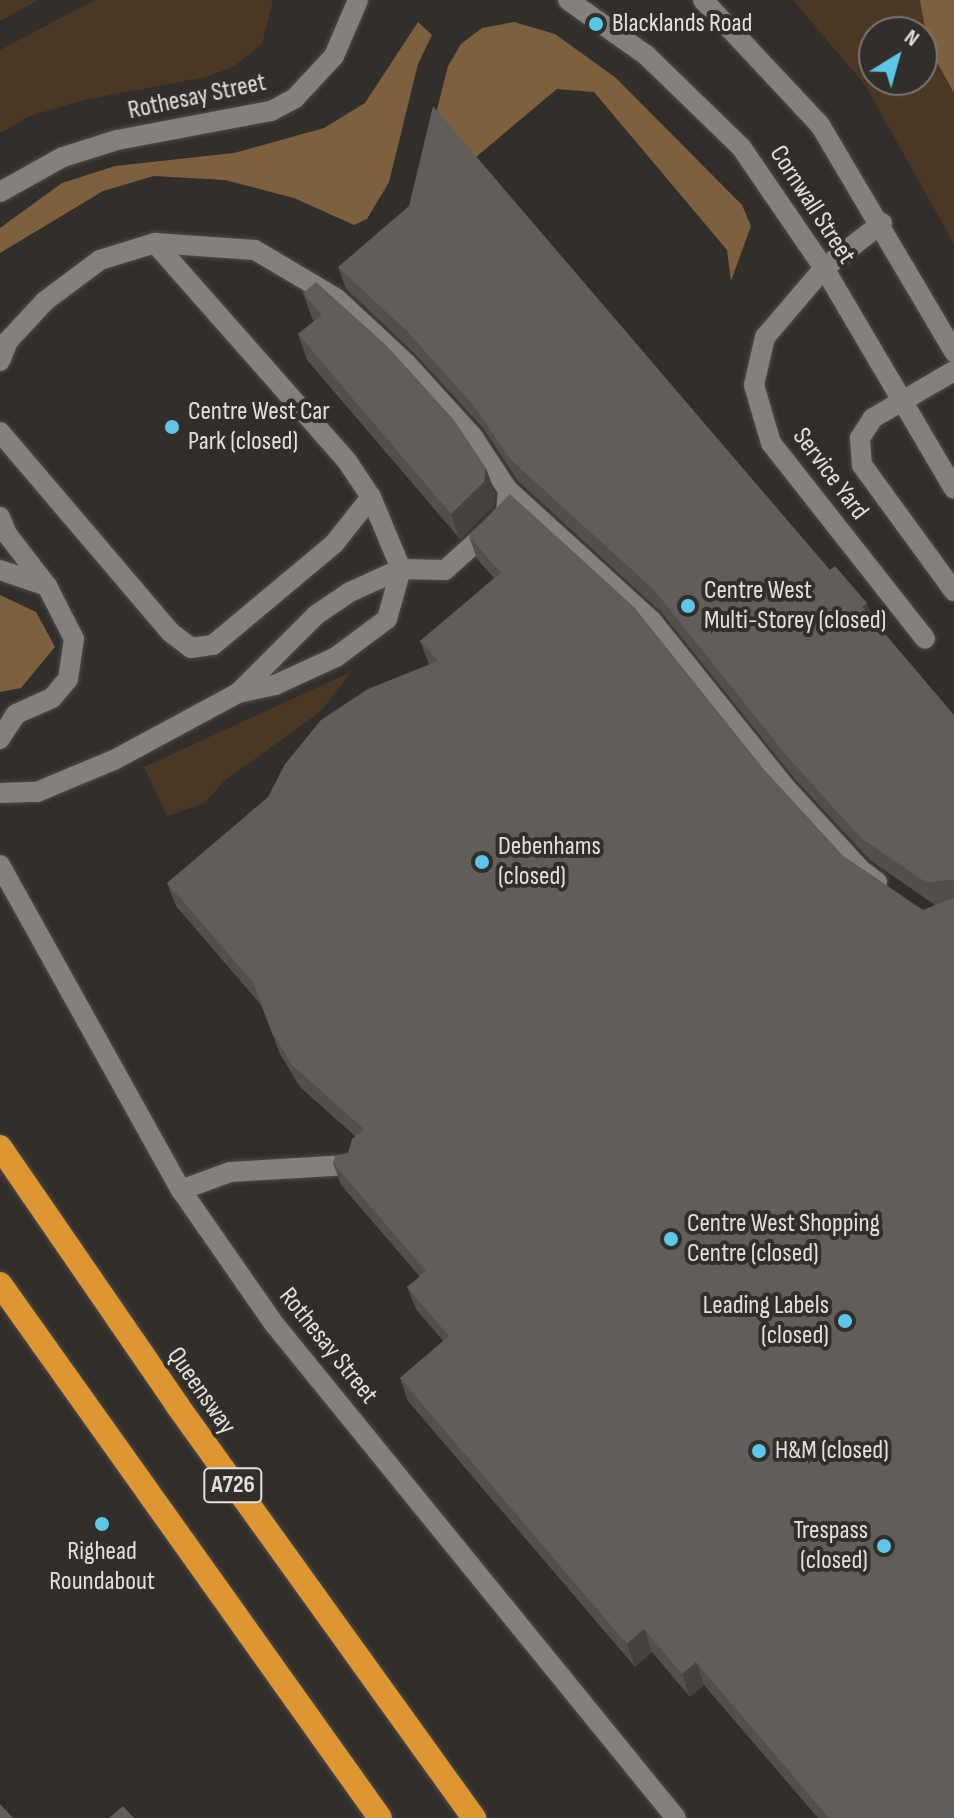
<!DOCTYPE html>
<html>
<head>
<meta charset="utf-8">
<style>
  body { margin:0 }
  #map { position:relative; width:954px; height:1818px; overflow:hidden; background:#322e2a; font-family:"Sofia Sans Condensed",sans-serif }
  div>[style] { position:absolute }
  .green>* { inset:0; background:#4a3824 }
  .forest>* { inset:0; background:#7d613f }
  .roads { filter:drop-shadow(0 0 2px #4e4b48) drop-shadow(0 0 2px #4e4b48) }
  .lane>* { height:20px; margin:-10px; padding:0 10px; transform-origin:10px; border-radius:10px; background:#85807b }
  .street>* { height:20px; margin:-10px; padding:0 10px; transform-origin:10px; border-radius:10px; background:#85807b }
  .secondary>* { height:20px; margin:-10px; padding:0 10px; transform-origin:10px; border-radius:10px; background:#85807b }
  .highway>* { height:24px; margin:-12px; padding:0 12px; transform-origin:12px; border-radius:12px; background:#de9632 }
  .wall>* { inset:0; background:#53504c }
  .shaded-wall>* { inset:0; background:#44413e }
  .building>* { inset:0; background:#615d58 }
  .dots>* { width:22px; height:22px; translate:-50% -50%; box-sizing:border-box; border:4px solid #322e2a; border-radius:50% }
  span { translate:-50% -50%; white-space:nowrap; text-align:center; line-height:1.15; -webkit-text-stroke:8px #322e2a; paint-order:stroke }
  .shield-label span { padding:2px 6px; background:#322e2a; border:2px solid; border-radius:6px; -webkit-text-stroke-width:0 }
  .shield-label { font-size:24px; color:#e2e0dd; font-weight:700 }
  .poi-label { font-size:26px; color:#e2e0dd }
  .left { translate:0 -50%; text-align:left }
  .right { translate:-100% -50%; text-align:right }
  .street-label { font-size:26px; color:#e2e0dd }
  .north { position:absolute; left:858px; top:16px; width:80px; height:80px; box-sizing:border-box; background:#322e2a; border:2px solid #787572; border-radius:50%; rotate:37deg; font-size:22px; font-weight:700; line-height:32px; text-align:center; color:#e2e0dd }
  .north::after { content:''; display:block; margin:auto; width:28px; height:36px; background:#5cc7e8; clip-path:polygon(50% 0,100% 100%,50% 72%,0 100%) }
</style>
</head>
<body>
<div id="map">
  <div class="green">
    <i style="clip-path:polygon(0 0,38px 0,0 21px)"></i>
    <i style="clip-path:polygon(95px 0,273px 0,262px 44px,233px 67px,206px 77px,84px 100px,30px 116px,0 133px,0 50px)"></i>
    <i style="clip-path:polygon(evenodd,793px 0,954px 0,954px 244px,865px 85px,793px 0,874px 32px,922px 32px,922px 80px,874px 80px,874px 32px)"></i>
    <i style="clip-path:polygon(351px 672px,320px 712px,224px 781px,205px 803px,167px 816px,144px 767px)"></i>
  </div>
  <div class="forest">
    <i style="clip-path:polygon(920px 0,954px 0,954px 93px,928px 46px)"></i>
    <i style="clip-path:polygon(418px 22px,432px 35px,418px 64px,389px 182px,367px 219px,354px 225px,294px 198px,225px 180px,154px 176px,103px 191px,0 253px,0 228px,62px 183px,115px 166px,234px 153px,324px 128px,365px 103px)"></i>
    <i style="clip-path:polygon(514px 22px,555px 34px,616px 78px,742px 205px,751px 226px,731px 281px,727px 250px,594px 92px,557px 89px,470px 162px,414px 200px,448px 66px,461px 44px,482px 28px)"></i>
    <i style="clip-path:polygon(0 595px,36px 612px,55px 647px,21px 688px,0 692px)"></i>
  </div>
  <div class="roads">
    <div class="lane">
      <i style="left:882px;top:223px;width:73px;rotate:142.2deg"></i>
      <i style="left:824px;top:268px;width:91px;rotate:130.5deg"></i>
      <i style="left:765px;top:337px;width:49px;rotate:102.9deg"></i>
      <i style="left:754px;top:385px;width:60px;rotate:73.7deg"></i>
      <i style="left:771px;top:443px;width:249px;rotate:51.8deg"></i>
      <i style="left:0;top:361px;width:22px;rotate:-68deg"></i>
      <i style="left:8px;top:341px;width:54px;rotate:-47.2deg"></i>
      <i style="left:45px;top:301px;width:69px;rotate:-36.7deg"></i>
      <i style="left:100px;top:260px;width:58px;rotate:-17.2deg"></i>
      <i style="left:155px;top:243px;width:100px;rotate:4deg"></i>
      <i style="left:255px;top:250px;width:94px;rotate:30.7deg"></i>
      <i style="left:336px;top:298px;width:96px;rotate:42.9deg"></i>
      <i style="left:406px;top:363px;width:100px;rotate:47.8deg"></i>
      <i style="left:473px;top:437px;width:64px;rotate:56.6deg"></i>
      <i style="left:508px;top:490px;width:23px;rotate:95deg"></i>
      <i style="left:506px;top:513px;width:18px;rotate:133deg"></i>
      <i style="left:494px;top:526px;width:66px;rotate:138.1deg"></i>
      <i style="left:445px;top:570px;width:44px;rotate:-178.7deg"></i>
      <i style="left:401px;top:569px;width:52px;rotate:105.6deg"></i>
      <i style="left:387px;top:619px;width:64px;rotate:143.3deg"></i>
      <i style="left:336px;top:657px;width:67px;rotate:155.3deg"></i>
      <i style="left:275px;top:685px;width:38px;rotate:168deg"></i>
      <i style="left:954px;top:371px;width:94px;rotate:149.9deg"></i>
      <i style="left:873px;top:418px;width:24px;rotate:123deg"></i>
      <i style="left:860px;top:438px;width:27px;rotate:86deg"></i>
      <i style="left:862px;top:465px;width:156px;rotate:53.9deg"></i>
      <i style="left:0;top:432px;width:262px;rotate:49.6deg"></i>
      <i style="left:170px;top:632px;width:26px;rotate:37deg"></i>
      <i style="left:191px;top:648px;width:22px;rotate:-8deg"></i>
      <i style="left:213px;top:645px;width:158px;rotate:-39.9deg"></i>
      <i style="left:334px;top:544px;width:60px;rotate:-51.8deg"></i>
      <i style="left:371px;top:497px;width:43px;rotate:-123.7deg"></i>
      <i style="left:347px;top:461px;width:290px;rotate:-131.4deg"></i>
      <i style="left:508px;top:490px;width:195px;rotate:42.3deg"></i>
      <i style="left:652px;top:621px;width:211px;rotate:51.3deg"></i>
      <i style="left:784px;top:786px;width:114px;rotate:47.5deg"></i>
      <i style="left:861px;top:870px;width:20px;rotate:37deg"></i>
      <i style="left:0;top:517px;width:18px;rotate:68deg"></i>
      <i style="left:7px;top:534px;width:66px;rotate:52.4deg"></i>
      <i style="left:0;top:570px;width:50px;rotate:18.8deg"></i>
      <i style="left:47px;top:586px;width:59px;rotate:63deg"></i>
      <i style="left:74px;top:639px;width:40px;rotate:98.5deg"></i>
      <i style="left:68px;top:679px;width:25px;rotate:130deg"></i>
      <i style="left:52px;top:698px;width:39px;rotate:156deg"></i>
      <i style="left:16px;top:714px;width:30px;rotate:123deg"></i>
      <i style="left:0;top:793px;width:37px;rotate:-2deg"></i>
      <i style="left:37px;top:792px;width:83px;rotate:-22.6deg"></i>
      <i style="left:114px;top:760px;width:141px;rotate:-28.4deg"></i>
      <i style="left:238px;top:693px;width:110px;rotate:-45deg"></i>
      <i style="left:316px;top:615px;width:41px;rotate:-34.1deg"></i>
      <i style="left:350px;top:592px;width:56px;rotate:-24.3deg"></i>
      <i style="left:401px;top:569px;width:78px;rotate:-112.6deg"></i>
    </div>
    <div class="street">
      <i style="left:181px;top:1190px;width:52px;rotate:-20.2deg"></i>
      <i style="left:230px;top:1172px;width:118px;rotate:-3.4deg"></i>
    </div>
    <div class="secondary">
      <i style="left:568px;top:0;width:95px;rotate:35.2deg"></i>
      <i style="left:646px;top:55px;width:132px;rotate:44.1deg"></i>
      <i style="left:741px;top:147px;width:147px;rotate:55.6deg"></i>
      <i style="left:824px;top:268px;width:256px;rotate:59.5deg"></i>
      <i style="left:703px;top:0;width:171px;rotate:46.9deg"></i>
      <i style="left:820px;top:125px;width:264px;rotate:59.4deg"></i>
      <i style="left:0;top:192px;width:72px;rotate:-29.1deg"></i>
      <i style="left:63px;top:157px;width:57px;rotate:-17.5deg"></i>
      <i style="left:117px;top:140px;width:157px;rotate:-10.7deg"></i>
      <i style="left:271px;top:111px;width:27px;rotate:-28deg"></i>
      <i style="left:295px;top:98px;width:57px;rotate:-47.1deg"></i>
      <i style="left:334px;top:56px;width:61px;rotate:-66.8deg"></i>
      <i style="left:0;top:865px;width:372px;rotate:60.9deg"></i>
      <i style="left:181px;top:1190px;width:165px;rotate:55.2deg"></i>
      <i style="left:275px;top:1325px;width:635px;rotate:50.88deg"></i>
    </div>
    <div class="highway">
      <i style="left:0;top:1147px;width:313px;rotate:55.5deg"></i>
      <i style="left:177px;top:1405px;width:509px;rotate:54.28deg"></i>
      <i style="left:0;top:1284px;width:655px;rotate:54.56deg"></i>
    </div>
  </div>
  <div class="wall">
    <i style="clip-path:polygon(338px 267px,830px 570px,867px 603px,874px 621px,954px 715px,954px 1818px,818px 1818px,704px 1685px,690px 1697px,652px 1652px,635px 1667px,408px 1401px,400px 1378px,443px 1341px,416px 1309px,407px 1287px,420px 1277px,341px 1185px,333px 1163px,348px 1153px,355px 1136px,300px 1087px,280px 1054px,261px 1005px,176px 906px,167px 883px,429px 664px,420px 641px,494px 578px,477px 559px,469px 536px,766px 772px,843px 856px,923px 910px,935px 905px,870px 860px,794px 778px,662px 613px,518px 481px,483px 428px,415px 354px,346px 289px)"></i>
    <i style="clip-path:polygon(303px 293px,495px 493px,493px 507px,460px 539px,307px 360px,298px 334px,314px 321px,312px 318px)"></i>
  </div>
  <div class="shaded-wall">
    <i style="clip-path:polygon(486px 468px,495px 493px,493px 507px,460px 539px,451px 514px)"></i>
    <i style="clip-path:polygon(867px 603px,875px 625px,862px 607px)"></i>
    <i style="clip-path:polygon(644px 1629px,652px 1652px,635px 1667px,627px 1644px)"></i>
    <i style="clip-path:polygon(696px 1662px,704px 1685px,690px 1697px,682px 1674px)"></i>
  </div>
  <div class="building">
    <i style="clip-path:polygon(433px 106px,830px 570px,835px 566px,867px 603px,862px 607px,954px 715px,954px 883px,953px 879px,927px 883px,861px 838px,786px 755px,654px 590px,510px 459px,474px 406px,407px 331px,338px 267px,409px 206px)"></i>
    <i style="clip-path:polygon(316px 282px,388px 347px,454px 420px,486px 468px,484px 482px,451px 514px,298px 334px,322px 315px,303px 293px)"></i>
    <i style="clip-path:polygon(510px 494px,634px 607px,766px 772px,843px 856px,923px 910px,954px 898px,954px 1818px,829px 1818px,696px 1662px,682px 1674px,644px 1629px,627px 1644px,400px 1378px,449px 1336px,407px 1287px,426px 1271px,333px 1163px,335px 1156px,348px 1153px,352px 1139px,364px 1129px,292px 1065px,272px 1032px,253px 982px,167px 883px,268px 797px,285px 764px,321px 720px,368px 689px,438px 661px,420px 641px,501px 573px,469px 536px)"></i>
    <i style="clip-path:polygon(0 1804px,13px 1818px,0 1818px)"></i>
    <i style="clip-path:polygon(123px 1806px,134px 1818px,109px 1818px)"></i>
  </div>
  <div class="dots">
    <i style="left:596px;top:24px;background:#5cc7e8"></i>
    <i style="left:172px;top:427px;background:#5cc7e8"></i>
    <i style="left:688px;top:606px;background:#5cc7e8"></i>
    <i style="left:482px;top:862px;background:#5cc7e8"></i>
    <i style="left:671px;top:1239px;background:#5cc7e8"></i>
    <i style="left:845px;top:1321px;background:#5cc7e8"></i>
    <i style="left:759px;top:1451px;background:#5cc7e8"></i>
    <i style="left:102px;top:1524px;background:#5cc7e8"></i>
    <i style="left:884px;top:1546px;background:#5cc7e8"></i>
  </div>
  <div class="shield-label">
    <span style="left:233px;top:1485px">A726</span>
  </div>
  <div class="poi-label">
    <span class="left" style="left:612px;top:24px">Blacklands Road</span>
    <span class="left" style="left:188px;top:427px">Centre West Car<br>Park (closed)</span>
    <span class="left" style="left:704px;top:606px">Centre West<br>Multi-Storey (closed)</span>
    <span class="left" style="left:498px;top:862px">Debenhams<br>(closed)</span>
    <span class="left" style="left:687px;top:1239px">Centre West Shopping<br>Centre (closed)</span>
    <span class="right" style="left:829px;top:1321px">Leading Labels<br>(closed)</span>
    <span class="left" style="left:775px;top:1451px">H&amp;M (closed)</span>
    <span class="right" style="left:868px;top:1546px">Trespass<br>(closed)</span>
    <span style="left:102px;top:1567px">Righead<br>Roundabout</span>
  </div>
  <div class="street-label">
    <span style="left:197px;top:97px;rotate:-12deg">Rothesay Street</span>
    <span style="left:812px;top:205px;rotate:57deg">Cornwall Street</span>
    <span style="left:830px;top:474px;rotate:53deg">Service Yard</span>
    <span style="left:328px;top:1346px;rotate:51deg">Rothesay Street</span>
    <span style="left:201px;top:1391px;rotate:55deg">Queensway</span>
  </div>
  <div class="north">N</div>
</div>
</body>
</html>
